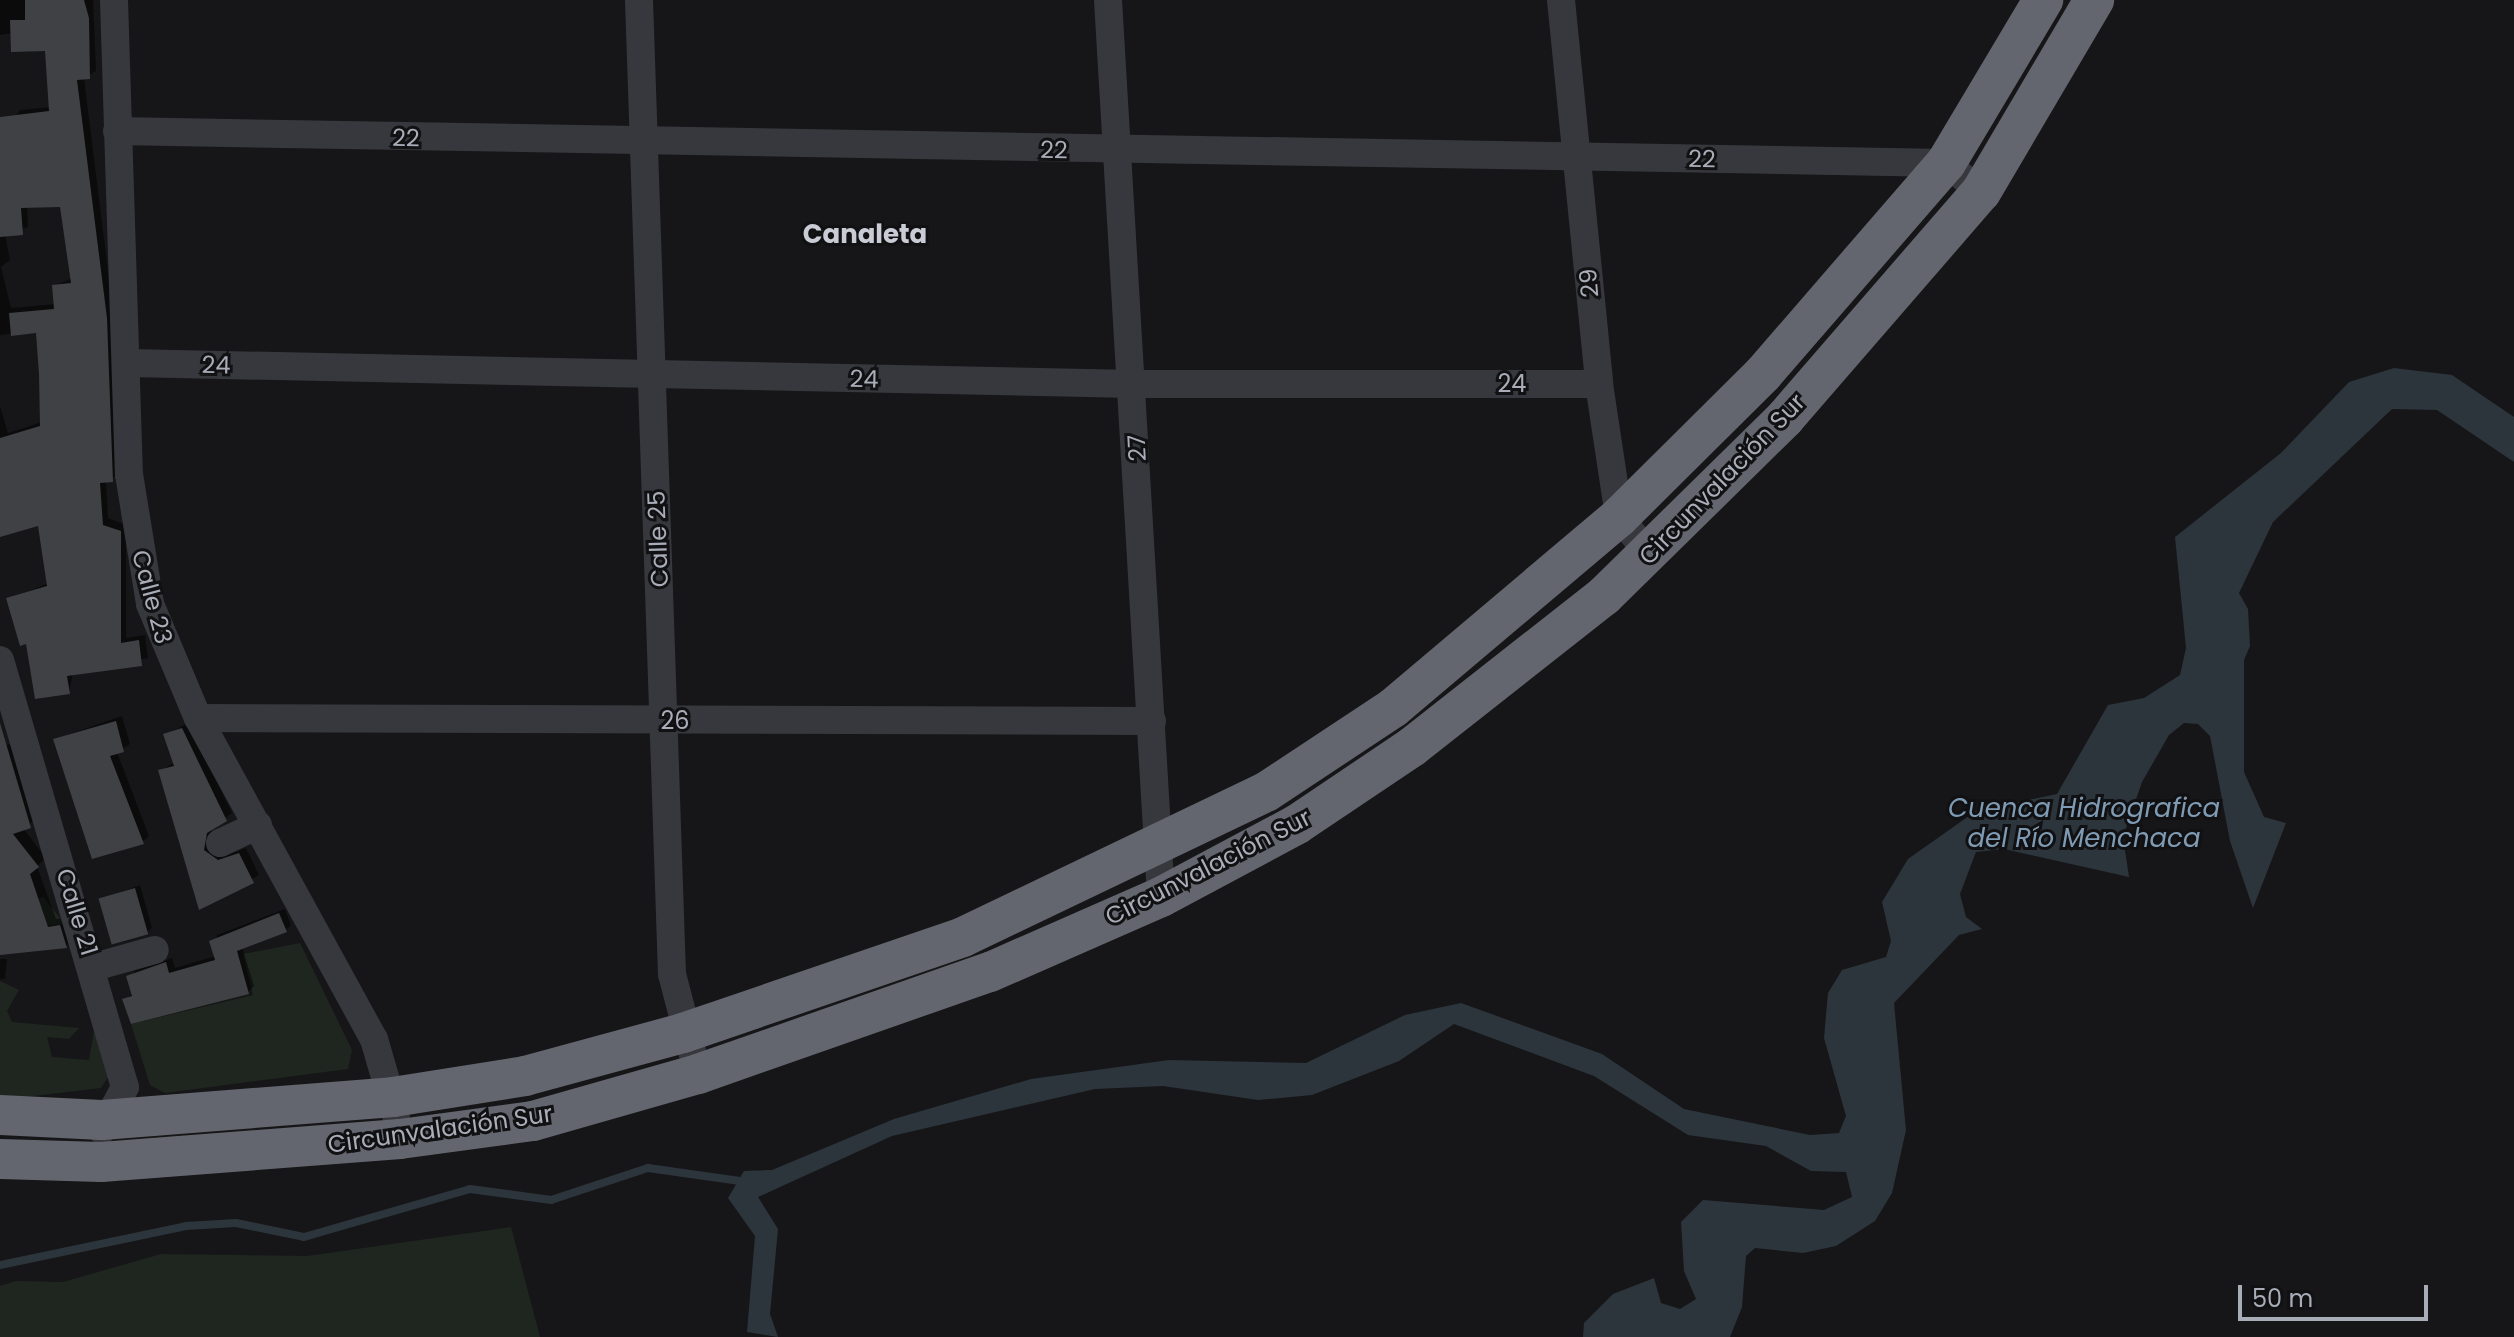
<!DOCTYPE html>
<html>
<head>
<meta charset="utf-8">
<style>
  body { margin:0 }
  #map { position:relative; width:2514px; height:1337px; overflow:hidden; background:#161618; font-family:Poppins,sans-serif }
  div>[style] { position:absolute }
  .green>* { inset:0; background:#1e261f }
  .water>* { inset:0; background:#2c353c }
  .shadow>* { inset:0; background:#0007 }
  .stream>* { height:8px; margin:-4px; padding:0 4px; transform-origin:4px; border-radius:4px; background:#2c353c }
  .building>* { inset:0; background:#404145; transform-origin:0 0 }
  .minor>* { height:28px; margin:-14px; padding:0 14px; transform-origin:14px; border-radius:14px; background:#37383d }
  .highway>* { height:40px; margin:-20px; padding:0 20px; transform-origin:20px; border-radius:20px; background:#63666e }
  span { translate:-50% -50%; white-space:nowrap; text-align:center; line-height:1.15; -webkit-text-stroke:6px #111113; paint-order:stroke }
  .street-label { font-size:24px; color:#a8adb8 }
  .neighbourhood-label { font-size:26px; color:#c9ccd4; font-weight:700 }
  .water-label { font-size:26px; color:#7f9bb3; font-style:italic }
  .scale { position:absolute; left:2238px; top:1285px; width:190px; height:36px; box-sizing:border-box; border:4px solid #a8adb8; border-top:0; padding-left:10px; font-size:24px; line-height:28px; white-space:nowrap; color:#a8adb8; -webkit-text-stroke:6px #111113; paint-order:stroke }
</style>
</head>
<body>
<div id="map">
  <div class="green">
    <i style="clip-path:polygon(43px 897px,65px 924px,14px 929px,37px 899px)"></i>
    <i style="clip-path:polygon(300px 943px,352px 1050px,348px 1069px,165px 1093px,150px 1085px,131px 1024px,253px 995px,243px 954px)"></i>
    <i style="clip-path:polygon(0 981px,19px 990px,7px 1011px,12px 1022px,79px 1028px,69px 1039px,47px 1037px,52px 1057px,89px 1060px,95px 1024px,111px 1072px,101px 1088px,0 1100px)"></i>
    <i style="clip-path:polygon(511px 1227px,540px 1337px,0 1337px,0 1286px,16px 1281px,63px 1282px,161px 1254px,307px 1256px)"></i>
  </div>
  <div class="water">
    <i style="clip-path:polygon(2394px 368px,2452px 375px,2514px 417px,2514px 462px,2437px 410px,2392px 409px,2273px 522px,2239px 593px,2248px 609px,2250px 646px,2244px 660px,2244px 772px,2264px 817px,2286px 823px,2253px 908px,2230px 841px,2210px 736px,2198px 724px,2184px 723px,2169px 735px,2142px 782px,2123px 837px,2129px 877px,2004px 849px,1976px 852px,1960px 894px,1966px 917px,1982px 929px,1959px 935px,1894px 1003px,1906px 1130px,1892px 1193px,1875px 1221px,1836px 1246px,1803px 1253px,1755px 1248px,1746px 1256px,1742px 1307px,1730px 1337px,1583px 1337px,1584px 1323px,1613px 1294px,1654px 1278px,1661px 1303px,1680px 1309px,1696px 1299px,1684px 1271px,1681px 1222px,1703px 1200px,1824px 1210px,1852px 1197px,1846px 1172px,1811px 1171px,1766px 1146px,1688px 1135px,1594px 1076px,1454px 1024px,1399px 1061px,1312px 1095px,1258px 1100px,1163px 1086px,1095px 1089px,892px 1136px,758px 1197px,778px 1229px,770px 1314px,778px 1337px,747px 1332px,755px 1236px,728px 1198px,744px 1171px,772px 1170px,894px 1119px,1031px 1079px,1169px 1060px,1306px 1063px,1405px 1015px,1461px 1003px,1602px 1054px,1684px 1109px,1810px 1135px,1839px 1133px,1846px 1116px,1824px 1038px,1828px 993px,1842px 970px,1886px 957px,1891px 941px,1882px 902px,1908px 859px,1976px 811px,2057px 794px,2108px 705px,2144px 698px,2180px 675px,2186px 648px,2175px 537px,2281px 453px,2349px 382px)"></i>
  </div>
  <div class="shadow">
    <i style="clip-path:polygon(evenodd,0 0,93px 0,96px 71px,84px 78px,113px 311px,119px 474px,106px 481px,108px 518px,126px 525px,126px 638px,145px 635px,148px 658px,73px 673px,69px 692px,28px 642px,8px 599px,49px 583px,40px 523px,0 535px,0 406px,8px 433px,42px 422px,38px 331px,0 335px,0 140px,20px 110px,51px 107px,46px 49px,13px 33px,0 35px,0 0,27px 205px,61px 205px,72px 278px,54px 286px,55px 304px,11px 308px,1px 267px,10px 260px,5px 234px,28px 227px,27px 205px)"></i>
    <i style="clip-path:polygon(122px 716px,130px 744px,117px 752px,149px 836px,142px 842px,55px 739px)"></i>
    <i style="clip-path:polygon(188px 723px,232px 813px,212px 827px,210px 844px,227px 855px,246px 848px,259px 875px,200px 907px,160px 771px,175px 762px,165px 735px)"></i>
    <i style="clip-path:polygon(16px 742px,38px 818px,23px 828px,46px 858px,37px 866px,56px 919px,68px 918px,74px 938px,66px 946px,0 953px,0 747px)"></i>
    <i style="clip-path:polygon(140px 885px,152px 928px,147px 932px,102px 899px)"></i>
    <i style="clip-path:polygon(285px 909px,291px 925px,286px 930px,242px 947px,254px 986px,248px 992px,125px 1000px,133px 993px,134px 971px,172px 958px,175px 968px,216px 956px,217px 935px)"></i>
    <i style="clip-path:polygon(0 959px,7px 959px,5px 979px,0 979px)"></i>
  </div>
  <div class="stream">
    <i style="left:0;top:1265px;width:190px;rotate:-11.8deg"></i>
    <i style="left:186px;top:1226px;width:50px;rotate:-3.4deg"></i>
    <i style="left:236px;top:1223px;width:69px;rotate:11.6deg"></i>
    <i style="left:304px;top:1237px;width:173px;rotate:-16.1deg"></i>
    <i style="left:470px;top:1189px;width:82px;rotate:7.7deg"></i>
    <i style="left:551px;top:1200px;width:102px;rotate:-18.3deg"></i>
    <i style="left:648px;top:1168px;width:100px;rotate:8deg"></i>
  </div>
  <div class="building">
    <i style="clip-path:polygon(25px 0,84px 0,89px 18px,90px 79px,77px 80px,107px 318px,113px 482px,100px 483px,103px 525px,121px 531px,121px 643px,139px 640px,142px 666px,67px 676px,70px 694px,35px 699px,26px 644px,20px 646px,6px 598px,47px 586px,38px 526px,0 537px,0 438px,40px 426px,39px 374px,36px 333px,11px 336px,9px 313px,54px 309px,52px 285px,71px 283px,60px 207px,21px 208px,23px 235px,0 237px,0 117px,49px 111px,45px 51px,11px 52px,10px 20px,25px 20px)"></i>
    <i style="clip-path:polygon(116px 721px,124px 752px,110px 756px,144px 844px,92px 859px,53px 739px)"></i>
    <i style="clip-path:polygon(0 723px,31px 828px,13px 834px,39px 867px,30px 874px,48px 927px,60px 925px,67px 948px,0 955px)"></i>
    <i style="clip-path:polygon(182px 728px,227px 821px,207px 833px,204px 850px,218px 860px,239px 853px,254px 883px,199px 910px,158px 770px,174px 766px,163px 734px)"></i>
    <i style="left:135px;top:888px;width:48px;height:38px;rotate:74deg"></i>
    <i style="clip-path:polygon(279px 913px,287px 932px,237px 951px,249px 994px,131px 1024px,122px 999px,132px 996px,126px 976px,166px 962px,169px 973px,215px 960px,209px 941px)"></i>
  </div>
  <div class="minor">
    <i style="left:114px;top:0;width:474px;rotate:88.2deg"></i>
    <i style="left:129px;top:474px;width:132px;rotate:80.8deg"></i>
    <i style="left:150px;top:604px;width:124px;rotate:67.2deg"></i>
    <i style="left:198px;top:718px;width:366px;rotate:61.3deg"></i>
    <i style="left:374px;top:1039px;width:79px;rotate:73.9deg"></i>
    <i style="left:639px;top:0;width:975px;rotate:88.06deg"></i>
    <i style="left:672px;top:974px;width:103px;rotate:75.4deg"></i>
    <i style="left:1108px;top:0;width:899px;rotate:86.62deg"></i>
    <i style="left:1561px;top:0;width:386px;rotate:84.3deg"></i>
    <i style="left:1599px;top:384px;width:134px;rotate:81.4deg"></i>
    <i style="left:1619px;top:517px;width:49px;rotate:50.8deg"></i>
    <i style="left:117px;top:131px;width:1829px;rotate:1deg"></i>
    <i style="left:1946px;top:163px;width:45px;rotate:39.6deg"></i>
    <i style="left:129px;top:363px;width:1005px;rotate:1.2deg"></i>
    <i style="left:1134px;top:384px;width:465px"></i>
    <i style="left:0;top:660px;width:445px;rotate:73.7deg"></i>
    <i style="left:125px;top:1087px;width:49px;rotate:118.1deg"></i>
    <i style="left:198px;top:718px;width:954px;rotate:0.18deg"></i>
    <i style="left:220px;top:843px;width:42px;rotate:-25.3deg"></i>
    <i style="left:94px;top:967px;width:63px;rotate:-15.6deg"></i>
  </div>
  <div class="highway">
    <i style="left:0;top:1115px;width:102px;rotate:2.8deg"></i>
    <i style="left:102px;top:1120px;width:292px;rotate:-4.5deg"></i>
    <i style="left:393px;top:1097px;width:134px;rotate:-9deg"></i>
    <i style="left:525px;top:1076px;width:164px;rotate:-15.2deg"></i>
    <i style="left:683px;top:1033px;width:296px;rotate:-18.9deg"></i>
    <i style="left:963px;top:937px;width:336px;rotate:-25.6deg"></i>
    <i style="left:1266px;top:792px;width:152px;rotate:-33.5deg"></i>
    <i style="left:1393px;top:708px;width:296px;rotate:-40.2deg"></i>
    <i style="left:1619px;top:517px;width:203px;rotate:-44.8deg"></i>
    <i style="left:1763px;top:374px;width:279px;rotate:-49.1deg"></i>
    <i style="left:1946px;top:163px;width:190px;rotate:-59.2deg"></i>
    <i style="left:0;top:1159px;width:101px;rotate:1.7deg"></i>
    <i style="left:101px;top:1162px;width:300px;rotate:-4.4deg"></i>
    <i style="left:400px;top:1139px;width:134px;rotate:-7.7deg"></i>
    <i style="left:533px;top:1121px;width:172px;rotate:-15.9deg"></i>
    <i style="left:698px;top:1074px;width:309px;rotate:-19.3deg"></i>
    <i style="left:990px;top:972px;width:187px;rotate:-23.7deg"></i>
    <i style="left:1161px;top:897px;width:153px;rotate:-28.1deg"></i>
    <i style="left:1296px;top:825px;width:140px;rotate:-33.9deg"></i>
    <i style="left:1412px;top:747px;width:244px;rotate:-38.2deg"></i>
    <i style="left:1604px;top:596px;width:254px;rotate:-44.5deg"></i>
    <i style="left:1785px;top:418px;width:299px;rotate:-49.1deg"></i>
    <i style="left:1981px;top:192px;width:223px;rotate:-59.5deg"></i>
  </div>
  <div class="street-label">
    <span style="left:406px;top:138px;rotate:1deg">22</span>
    <span style="left:1054px;top:150px;rotate:1deg">22</span>
    <span style="left:1702px;top:159px;rotate:1deg">22</span>
    <span style="left:1589px;top:283px;rotate:-95deg">29</span>
    <span style="left:216px;top:365px;rotate:1deg">24</span>
    <span style="left:864px;top:379px;rotate:1deg">24</span>
    <span style="left:1512px;top:384px">24</span>
    <span style="left:1137px;top:448px;rotate:-93deg">27</span>
    <span style="left:1722px;top:479px;rotate:-46deg">Circunvalación Sur</span>
    <span style="left:658px;top:539px;rotate:-92deg">Calle 25</span>
    <span style="left:152px;top:597px;rotate:75deg">Calle 23</span>
    <span style="left:675px;top:721px">26</span>
    <span style="left:1208px;top:867px;rotate:-27deg">Circunvalación Sur</span>
    <span style="left:77px;top:912px;rotate:73deg">Calle 21</span>
    <span style="left:440px;top:1129px;rotate:-8deg">Circunvalación Sur</span>
  </div>
  <div class="neighbourhood-label">
    <span style="left:865px;top:235px">Canaleta</span>
  </div>
  <div class="water-label">
    <span style="left:2084px;top:824px">Cuenca Hidrografica<br>del Río Menchaca</span>
  </div>
  <div class="scale">50 m</div>
</div>
</body>
</html>
